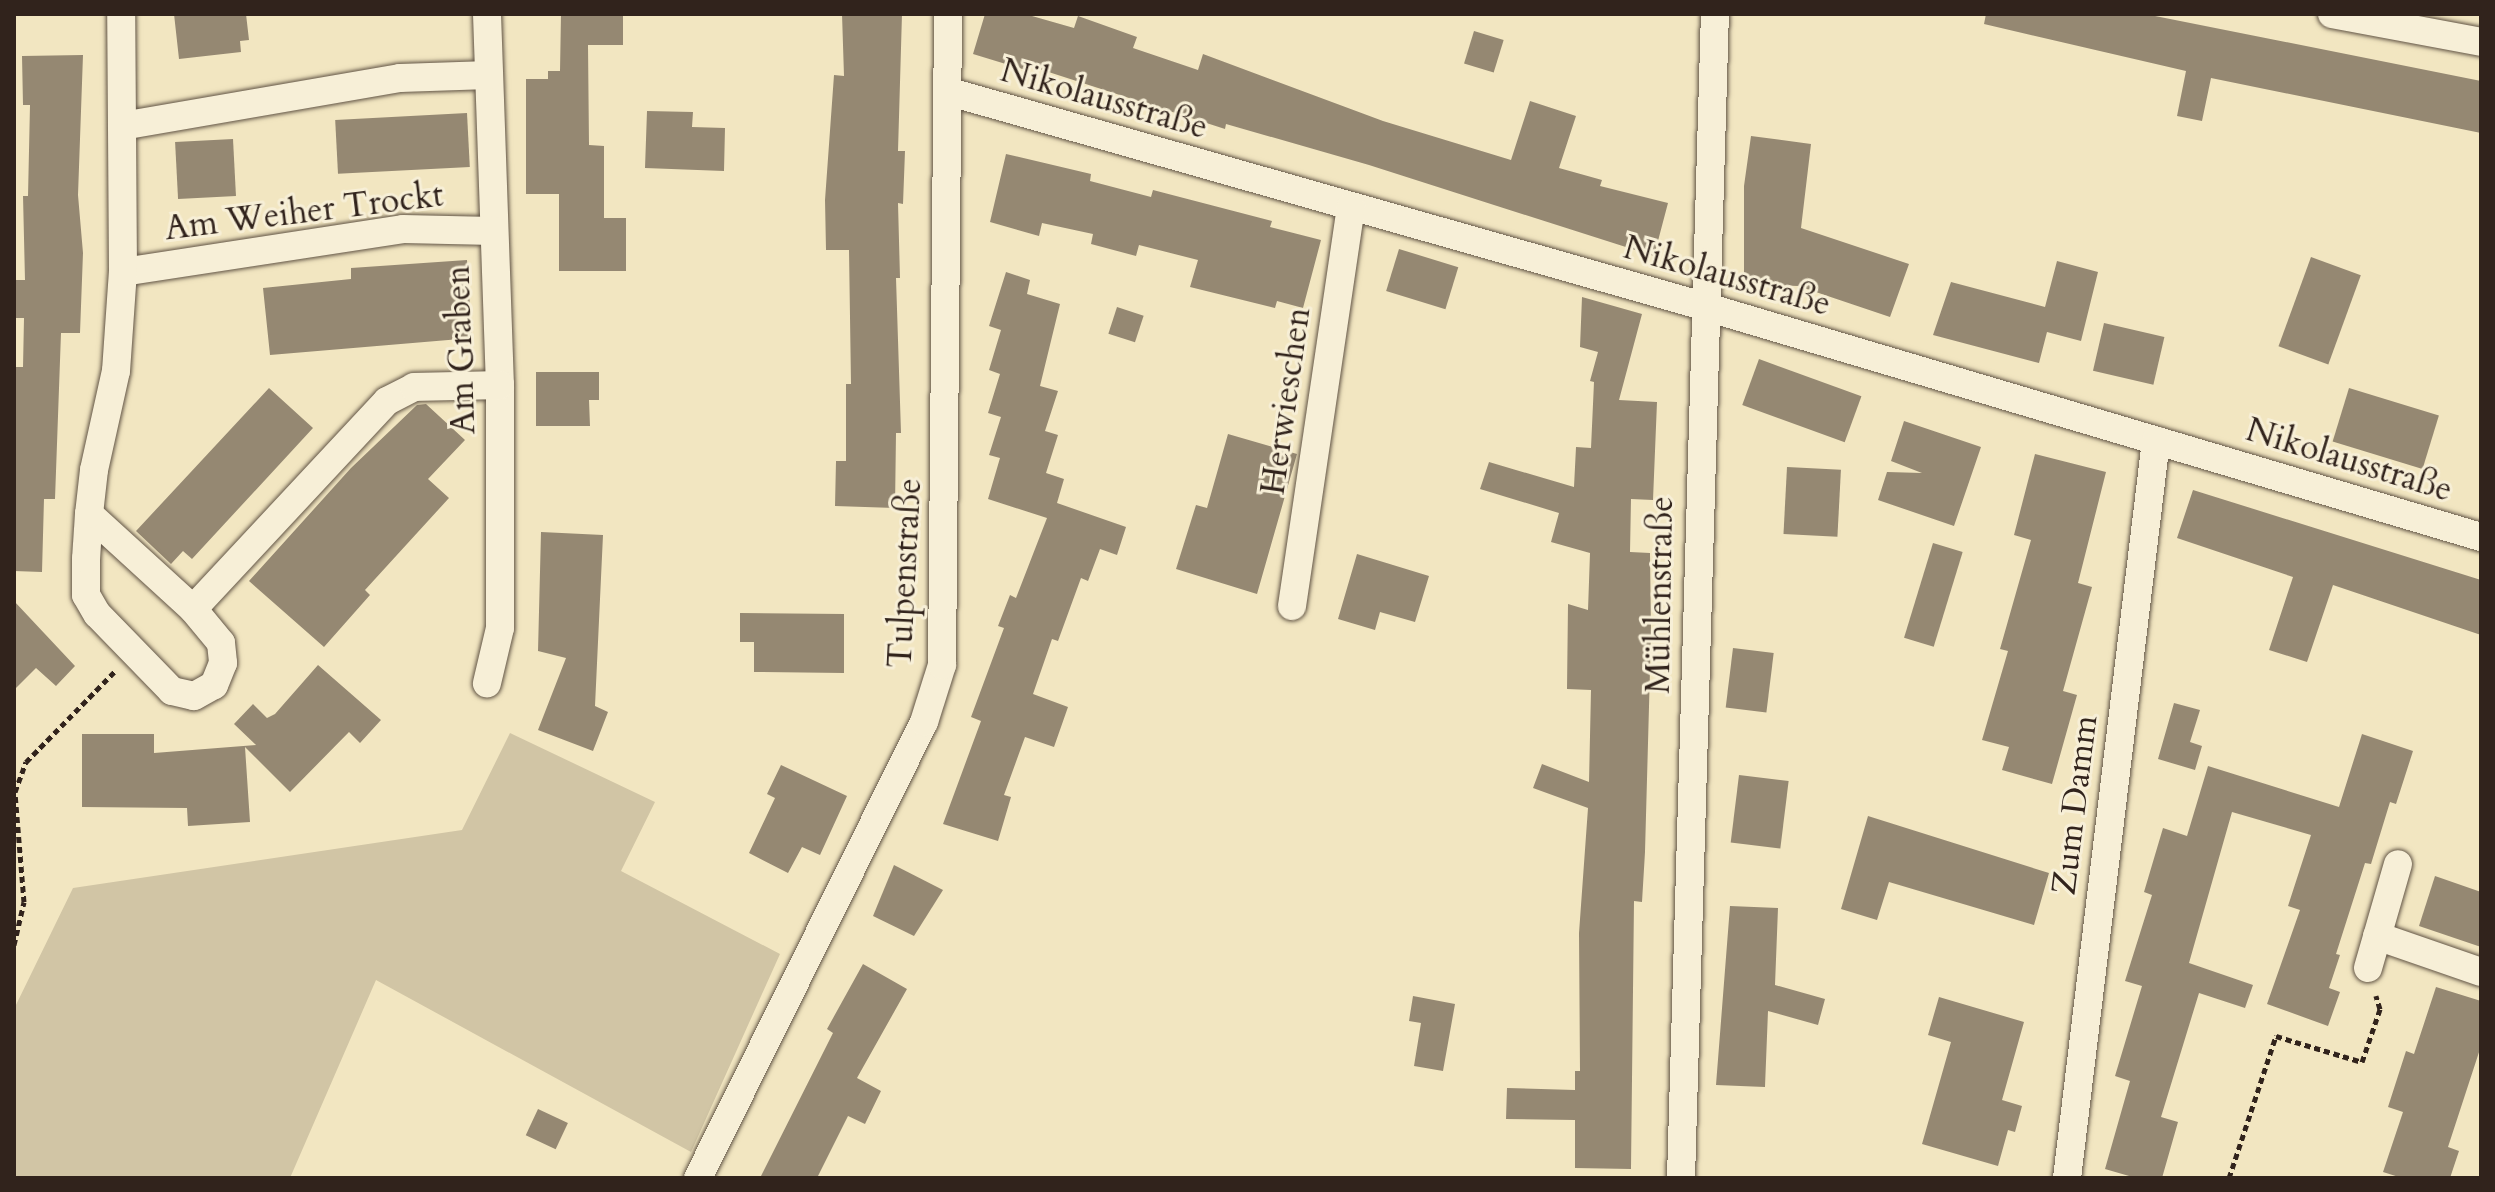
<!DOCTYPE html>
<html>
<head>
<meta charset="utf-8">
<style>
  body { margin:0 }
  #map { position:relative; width:2495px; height:1192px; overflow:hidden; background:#f2e6c1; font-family:Cardo,serif }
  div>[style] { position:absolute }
  .green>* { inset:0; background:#d1c5a5 }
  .building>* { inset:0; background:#958872; transform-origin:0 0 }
  .path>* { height:5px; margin-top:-2.5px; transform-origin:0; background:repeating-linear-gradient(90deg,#31231c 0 6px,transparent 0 10px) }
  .roads { filter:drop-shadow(0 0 2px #615445) drop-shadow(0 0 2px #615445) }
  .minor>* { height:28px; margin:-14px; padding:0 14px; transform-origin:14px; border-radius:14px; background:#f7efd7 }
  span { translate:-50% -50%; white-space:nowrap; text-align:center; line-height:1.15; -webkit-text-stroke:6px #f7efd7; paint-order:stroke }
  .street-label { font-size:34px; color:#31231c }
  .frame { position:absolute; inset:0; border:16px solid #31231c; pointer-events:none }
</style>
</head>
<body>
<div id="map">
  <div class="green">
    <i style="clip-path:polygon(510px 733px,655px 802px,621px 871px,780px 954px,691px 1152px,376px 980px,290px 1178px,14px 1178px,14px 1009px,73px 888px,462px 830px)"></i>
  </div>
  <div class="building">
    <i style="clip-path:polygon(174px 14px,246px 14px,249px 40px,240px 41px,241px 52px,179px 59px)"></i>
    <i style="clip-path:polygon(561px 14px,623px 14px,623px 45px,588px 45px,589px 145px,604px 146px,604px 218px,626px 218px,626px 271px,559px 271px,559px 194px,526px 194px,526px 79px,548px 79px,548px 71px,560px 71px)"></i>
    <i style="clip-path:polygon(842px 14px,902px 14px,898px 151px,905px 151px,903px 204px,898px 203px,900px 278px,896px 278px,901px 433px,896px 433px,895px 508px,835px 506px,836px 461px,846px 461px,846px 384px,851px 384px,849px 250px,826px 250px,825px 200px,834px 75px,844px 76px)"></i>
    <i style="clip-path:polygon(985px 14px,1025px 14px,1074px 28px,1078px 16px,1137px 37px,1133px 48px,1198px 70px,1203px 54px,1383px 121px,1511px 160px,1530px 101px,1576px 116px,1559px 168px,1602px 180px,1600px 186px,1668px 203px,1654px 256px,1369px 165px,1226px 124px,1225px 129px,1030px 66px,1029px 71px,973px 54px)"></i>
    <i style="clip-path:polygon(1986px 14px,2145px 14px,2481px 81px,2481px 133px,2211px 78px,2202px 121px,2177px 116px,2186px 71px,1984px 24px)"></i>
    <i style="left:1474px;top:31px;width:31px;height:34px;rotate:17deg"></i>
    <i style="clip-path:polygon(83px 55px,78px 195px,83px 253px,80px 333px,61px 333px,55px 499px,44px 499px,42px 572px,14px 571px,14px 367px,23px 367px,24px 318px,15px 318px,15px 280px,25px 280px,23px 196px,28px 196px,30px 105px,23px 105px,22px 56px)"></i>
    <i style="clip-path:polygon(647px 111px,693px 112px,692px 127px,725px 128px,724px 171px,645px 168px)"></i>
    <i style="left:467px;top:113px;width:54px;height:132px;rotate:87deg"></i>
    <i style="clip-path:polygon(1751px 136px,1811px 144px,1801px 228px,1909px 264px,1890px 317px,1798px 286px,1744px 284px,1744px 186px)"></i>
    <i style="left:233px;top:139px;width:57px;height:58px;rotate:87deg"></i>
    <i style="clip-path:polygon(1006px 154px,1091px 174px,1090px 181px,1151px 197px,1153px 190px,1272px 221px,1270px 227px,1321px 240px,1303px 308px,1277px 301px,1275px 308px,1190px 287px,1198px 260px,1139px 245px,1136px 256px,1091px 244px,1093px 234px,1042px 223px,1039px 236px,990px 222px)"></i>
    <i style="left:1399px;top:249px;width:62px;height:44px;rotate:17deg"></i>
    <i style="left:2311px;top:257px;width:53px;height:95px;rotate:20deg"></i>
    <i style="clip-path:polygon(467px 260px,472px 338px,270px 355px,263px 288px,351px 279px,351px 268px)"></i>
    <i style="clip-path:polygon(2057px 261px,2098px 272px,2081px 341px,2047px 332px,2039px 363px,1933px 335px,1951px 282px,2045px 307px)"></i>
    <i style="clip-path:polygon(1006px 272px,1030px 280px,1027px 294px,1060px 304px,1040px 386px,1058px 391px,1045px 431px,1058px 435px,1046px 473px,1064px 479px,1057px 503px,1126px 527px,1117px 555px,1100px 549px,1088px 581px,1081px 578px,1058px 641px,1052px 639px,1033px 694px,1068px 707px,1054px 747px,1025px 737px,1004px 795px,1011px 797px,998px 841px,943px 824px,981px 721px,971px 717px,1004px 628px,998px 626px,1010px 595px,1016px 598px,1047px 518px,988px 499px,1000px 458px,989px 455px,1001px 417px,988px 413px,1000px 374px,989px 370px,1001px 330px,989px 326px)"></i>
    <i style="clip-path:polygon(1582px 297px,1642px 314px,1619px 400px,1657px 402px,1653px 500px,1631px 499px,1630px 552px,1650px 553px,1651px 634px,1645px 852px,1642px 902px,1634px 901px,1631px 1169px,1575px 1168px,1575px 1120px,1506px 1119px,1507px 1088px,1575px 1090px,1575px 1071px,1580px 1071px,1579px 933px,1588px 808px,1533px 788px,1542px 764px,1589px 782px,1591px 690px,1567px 689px,1568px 604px,1588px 610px,1590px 553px,1551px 542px,1559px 513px,1480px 489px,1489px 462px,1574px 487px,1576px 447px,1591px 448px,1594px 382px,1590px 381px,1598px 352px,1580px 347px)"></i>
    <i style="left:1117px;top:307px;width:28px;height:28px;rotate:18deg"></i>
    <i style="left:2104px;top:323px;width:62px;height:49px;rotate:13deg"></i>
    <i style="left:1759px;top:359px;width:109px;height:49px;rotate:20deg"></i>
    <i style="clip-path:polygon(536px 372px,599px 372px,599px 400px,589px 400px,590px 426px,536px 426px)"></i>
    <i style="clip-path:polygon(269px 388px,313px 428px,192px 559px,183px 551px,171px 564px,136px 531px)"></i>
    <i style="left:2349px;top:388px;width:94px;height:56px;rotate:17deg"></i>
    <i style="clip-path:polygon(426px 404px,465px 440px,428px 479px,449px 498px,365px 590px,370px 595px,324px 647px,249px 581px,351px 468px,417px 405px)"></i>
    <i style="clip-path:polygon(1904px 421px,1981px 447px,1954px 526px,1878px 500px,1887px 472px,1922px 473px,1891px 461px)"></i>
    <i style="clip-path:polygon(1228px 434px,1297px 454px,1257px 594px,1176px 569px,1196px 505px,1207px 508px)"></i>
    <i style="clip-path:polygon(2035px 454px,2106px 472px,2078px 583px,2092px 587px,2063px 691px,2077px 695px,2052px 784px,2002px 770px,2009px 747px,1982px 740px,2008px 651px,2000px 649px,2031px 540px,2014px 535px)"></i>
    <i style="left:1787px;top:467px;width:54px;height:67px;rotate:3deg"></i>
    <i style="clip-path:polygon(2193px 490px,2481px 580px,2481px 635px,2333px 585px,2307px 662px,2269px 650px,2293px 577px,2177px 538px)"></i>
    <i style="clip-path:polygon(541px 532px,603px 535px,595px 706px,608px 712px,593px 751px,538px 730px,566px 658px,538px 651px)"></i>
    <i style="left:1933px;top:543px;width:31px;height:99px;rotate:17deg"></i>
    <i style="clip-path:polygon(1357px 554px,1429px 576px,1415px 622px,1380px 612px,1375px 630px,1338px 619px)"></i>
    <i style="clip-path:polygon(14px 601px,75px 666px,56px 686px,36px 668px,14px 690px)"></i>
    <i style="clip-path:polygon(740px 613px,844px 614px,844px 673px,754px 672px,754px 642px,740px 642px)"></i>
    <i style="left:1733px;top:648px;width:41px;height:60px;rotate:7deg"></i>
    <i style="clip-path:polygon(318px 665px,381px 720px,360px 743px,349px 732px,290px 792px,245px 747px,250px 822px,188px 826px,187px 808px,82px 807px,82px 734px,154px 734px,154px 753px,256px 745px,234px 724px,253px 704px,267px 718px,275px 714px)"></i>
    <i style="clip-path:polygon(2174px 703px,2200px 710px,2190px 742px,2202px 746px,2195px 770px,2158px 759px)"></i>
    <i style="clip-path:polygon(2362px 734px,2413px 751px,2396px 804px,2390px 802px,2371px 864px,2365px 863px,2336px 954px,2340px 955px,2329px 988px,2340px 992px,2328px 1026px,2267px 1004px,2300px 910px,2288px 906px,2311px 835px,2232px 812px,2189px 963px,2253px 985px,2245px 1008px,2199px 993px,2161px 1117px,2178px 1122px,2162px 1178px,2136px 1178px,2105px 1169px,2130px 1081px,2115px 1076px,2142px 986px,2125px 981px,2152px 895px,2144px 892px,2163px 828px,2187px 836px,2208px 766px,2339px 807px)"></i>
    <i style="clip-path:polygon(781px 765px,847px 796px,820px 855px,802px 847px,788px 873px,749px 853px,775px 798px,767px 794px)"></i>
    <i style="left:1739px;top:775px;width:50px;height:68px;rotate:7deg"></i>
    <i style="clip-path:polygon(1868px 816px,2049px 873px,2034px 925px,1889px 882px,1877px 920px,1841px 909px)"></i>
    <i style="clip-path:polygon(894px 865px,943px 890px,914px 936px,873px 916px)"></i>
    <i style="clip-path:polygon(2435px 876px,2481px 892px,2481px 947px,2419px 926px)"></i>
    <i style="clip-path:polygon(1730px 906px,1778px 908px,1775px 985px,1825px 999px,1818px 1025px,1768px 1011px,1765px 1087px,1716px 1085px)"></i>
    <i style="clip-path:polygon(863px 964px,907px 989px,857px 1078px,881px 1091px,865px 1124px,848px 1116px,817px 1178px,760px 1178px,833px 1033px,827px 1029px)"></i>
    <i style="clip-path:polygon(2436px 987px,2481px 1001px,2481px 1046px,2448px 1147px,2459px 1151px,2450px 1178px,2402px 1178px,2383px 1172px,2403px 1112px,2388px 1107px,2406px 1051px,2414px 1054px)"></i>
    <i style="clip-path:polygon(1413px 996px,1455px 1004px,1443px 1071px,1414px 1066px,1421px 1023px,1409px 1021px)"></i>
    <i style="clip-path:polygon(1939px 997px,2024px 1022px,2002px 1100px,2022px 1106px,2015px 1132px,2008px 1130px,1998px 1166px,1922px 1144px,1951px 1042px,1928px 1035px)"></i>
    <i style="left:538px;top:1109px;width:33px;height:29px;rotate:25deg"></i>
  </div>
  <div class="path">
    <i style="left:14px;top:945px;width:44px;rotate:-76.9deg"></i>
    <i style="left:24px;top:902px;width:110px;rotate:-94.7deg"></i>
    <i style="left:15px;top:792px;width:32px;rotate:-70deg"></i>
    <i style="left:26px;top:762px;width:127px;rotate:-45.6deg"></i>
    <i style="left:2229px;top:1178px;width:150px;rotate:-71.7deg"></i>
    <i style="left:2276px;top:1036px;width:90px;rotate:16.8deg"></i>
    <i style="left:2362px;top:1062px;width:56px;rotate:-71.2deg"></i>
    <i style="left:2380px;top:1009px;width:14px;rotate:-107deg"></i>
  </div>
  <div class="roads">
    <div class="minor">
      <i style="left:487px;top:14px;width:371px;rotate:88deg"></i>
      <i style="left:500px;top:385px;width:243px;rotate:90deg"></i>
      <i style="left:500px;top:628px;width:57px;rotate:103.3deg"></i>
      <i style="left:2332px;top:14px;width:152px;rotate:10.6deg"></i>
      <i style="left:950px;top:92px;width:783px;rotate:15.86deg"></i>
      <i style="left:1703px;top:306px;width:812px;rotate:16.54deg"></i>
      <i style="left:122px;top:126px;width:282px;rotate:-9.8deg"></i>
      <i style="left:400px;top:78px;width:89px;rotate:-1.9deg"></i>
      <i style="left:123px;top:272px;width:283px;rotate:-8.7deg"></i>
      <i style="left:403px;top:229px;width:91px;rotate:1.3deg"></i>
      <i style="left:89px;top:514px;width:141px;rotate:42.4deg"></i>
      <i style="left:193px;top:609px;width:44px;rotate:50.5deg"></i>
      <i style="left:221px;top:643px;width:20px;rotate:84deg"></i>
      <i style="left:223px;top:663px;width:24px;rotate:112deg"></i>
      <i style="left:214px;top:685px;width:23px;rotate:151deg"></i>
      <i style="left:194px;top:696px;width:23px;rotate:-167deg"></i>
      <i style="left:172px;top:691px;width:107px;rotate:-134.2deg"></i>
      <i style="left:97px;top:614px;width:22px;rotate:-120deg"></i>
      <i style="left:86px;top:595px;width:36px;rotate:-90deg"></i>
      <i style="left:86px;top:559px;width:45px;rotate:-86.2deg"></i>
      <i style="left:89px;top:514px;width:44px;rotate:-83.5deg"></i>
      <i style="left:94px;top:470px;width:101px;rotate:-77.5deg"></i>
      <i style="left:116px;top:371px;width:99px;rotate:-86deg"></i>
      <i style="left:123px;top:272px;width:258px;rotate:-90.4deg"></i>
      <i style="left:1292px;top:606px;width:403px;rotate:-81.6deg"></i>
      <i style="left:193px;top:609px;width:284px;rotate:-47deg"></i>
      <i style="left:387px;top:401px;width:30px;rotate:-27deg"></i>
      <i style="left:414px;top:387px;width:86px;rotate:-1.3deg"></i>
      <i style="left:2377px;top:936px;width:110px;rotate:19.1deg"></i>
      <i style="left:2368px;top:968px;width:108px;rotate:-73.9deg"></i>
      <i style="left:698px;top:1178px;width:509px;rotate:-63.64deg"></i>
      <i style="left:924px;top:722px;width:60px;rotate:-72.5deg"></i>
      <i style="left:942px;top:665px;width:651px;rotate:-89.47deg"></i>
      <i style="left:1681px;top:1178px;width:1164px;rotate:-88.33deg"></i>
      <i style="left:2067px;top:1178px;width:743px;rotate:-83.12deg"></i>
    </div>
  </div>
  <div class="street-label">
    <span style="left:1104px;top:99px;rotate:16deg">Nikolausstraße</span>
    <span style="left:304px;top:212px;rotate:-7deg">Am Weiher Trockt</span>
    <span style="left:1727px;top:276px;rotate:16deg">Nikolausstraße</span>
    <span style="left:461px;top:350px;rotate:-92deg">Am Graben</span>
    <span style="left:1286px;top:401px;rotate:-82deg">Herwieschen</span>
    <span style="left:2349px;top:460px;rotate:17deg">Nikolausstraße</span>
    <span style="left:905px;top:573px;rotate:-87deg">Tulpenstraße</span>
    <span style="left:1660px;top:595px;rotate:-89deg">Mühlenstraße</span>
    <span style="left:2075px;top:805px;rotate:-83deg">Zum Damm</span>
  </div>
  <div class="frame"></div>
</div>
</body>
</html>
